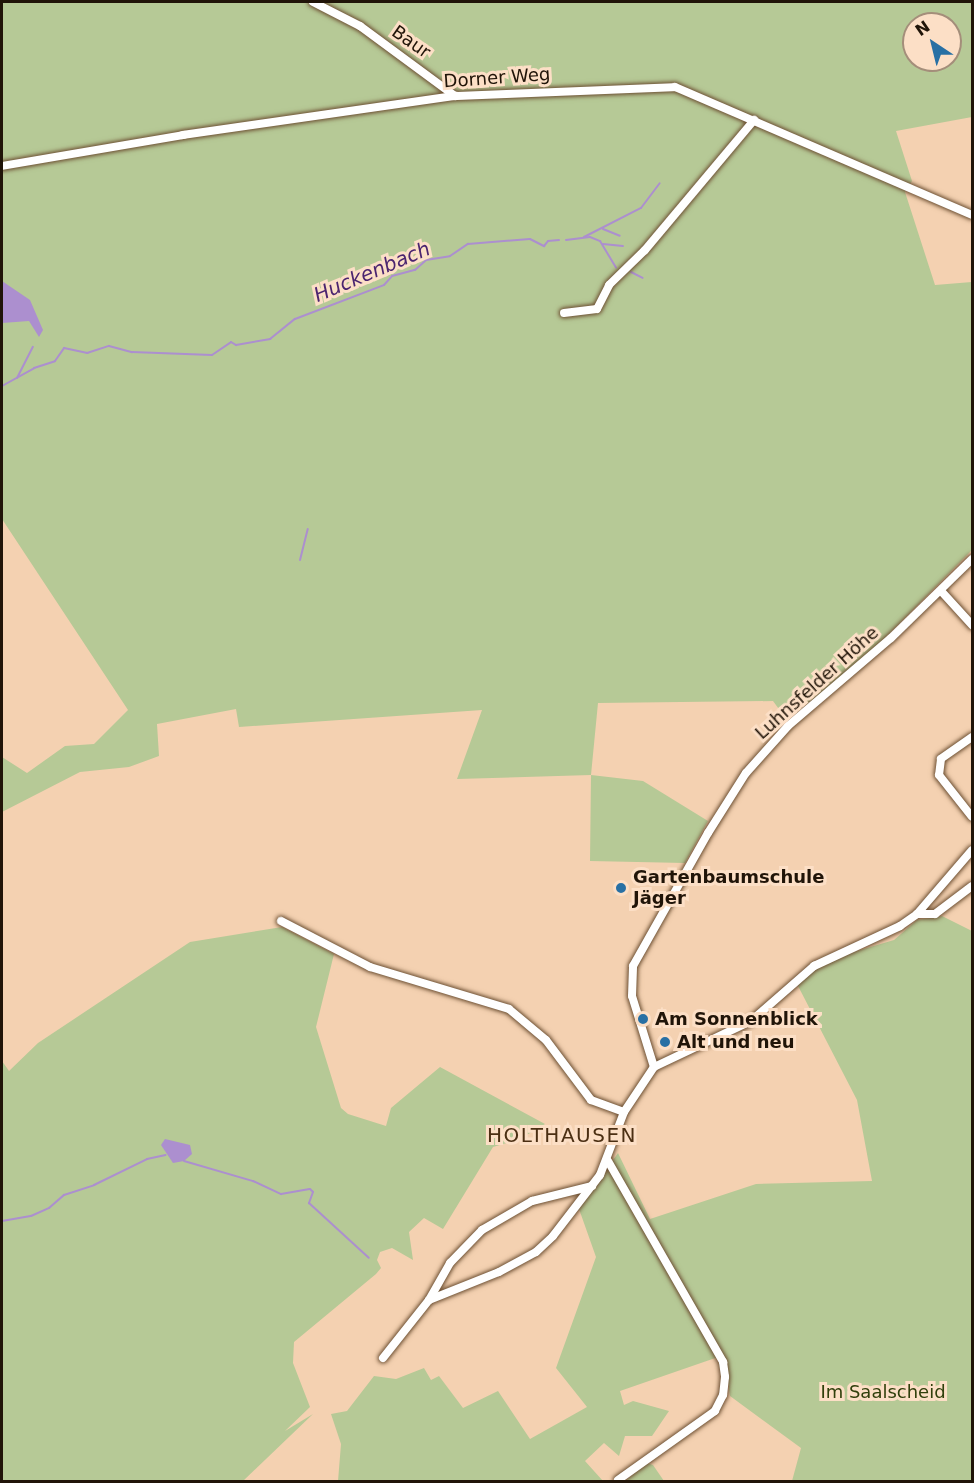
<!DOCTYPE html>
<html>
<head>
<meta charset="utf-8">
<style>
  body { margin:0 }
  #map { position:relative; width:974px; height:1483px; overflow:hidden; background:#f4d1b1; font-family:"DejaVu Sans",sans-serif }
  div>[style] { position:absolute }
  .green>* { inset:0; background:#b6c996 }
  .water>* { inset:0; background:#ac8fcf }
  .stream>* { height:2px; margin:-1px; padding:0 1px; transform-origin:1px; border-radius:1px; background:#ac8fcf }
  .roads { filter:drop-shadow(0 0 2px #6d5033) drop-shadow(0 0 2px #6d5033) }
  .street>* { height:8px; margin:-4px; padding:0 4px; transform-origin:4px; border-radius:4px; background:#fff }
  .dots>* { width:16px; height:16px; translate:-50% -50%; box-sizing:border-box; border:3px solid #fcdfc6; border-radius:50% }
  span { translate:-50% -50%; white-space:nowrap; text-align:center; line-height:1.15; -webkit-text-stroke:6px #fcdfc6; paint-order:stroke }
  .street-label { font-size:18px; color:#201408 }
  .poi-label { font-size:18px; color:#201408; font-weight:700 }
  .left { translate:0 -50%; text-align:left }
  .park-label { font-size:18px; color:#303f0b }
  .water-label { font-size:20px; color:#4b246f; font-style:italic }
  .neighbourhood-label { font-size:20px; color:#4b2f13; letter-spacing:1.5px }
  .frame { position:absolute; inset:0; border:3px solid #201408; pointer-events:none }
  .north { position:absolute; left:902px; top:12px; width:60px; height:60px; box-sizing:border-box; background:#fcdfc6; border:2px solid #a48e7a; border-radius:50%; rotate:325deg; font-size:16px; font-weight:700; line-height:24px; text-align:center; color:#201408 }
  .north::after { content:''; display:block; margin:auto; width:21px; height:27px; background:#2870a4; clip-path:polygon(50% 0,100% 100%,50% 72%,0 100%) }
</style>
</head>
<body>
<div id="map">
  <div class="green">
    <i style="clip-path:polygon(evenodd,2px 2px,972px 2px,972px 117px,896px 131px,912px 181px,905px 192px,935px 285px,972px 282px,972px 550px,870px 653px,787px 720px,773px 701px,598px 703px,591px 775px,643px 781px,708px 821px,685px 863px,590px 861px,591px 775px,457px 779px,482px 710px,239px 727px,236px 709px,157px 724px,159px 756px,129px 767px,80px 772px,2px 812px,2px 757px,27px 773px,65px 746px,94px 744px,128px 710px,2px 519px,2px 2px,914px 24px,950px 24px,950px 60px,914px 60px,914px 24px)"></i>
    <i style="clip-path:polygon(942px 916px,972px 931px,972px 1481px,792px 1481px,801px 1448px,730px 1396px,724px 1355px,620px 1391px,624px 1405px,633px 1401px,669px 1411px,652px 1436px,625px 1436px,619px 1456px,604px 1443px,585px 1461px,603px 1481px,338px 1481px,341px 1444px,331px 1414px,347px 1411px,374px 1376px,396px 1379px,424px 1368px,431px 1380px,439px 1376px,463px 1408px,498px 1391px,530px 1439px,587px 1407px,556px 1368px,596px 1257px,579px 1209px,618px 1153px,650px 1219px,756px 1184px,872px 1181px,857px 1100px,797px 984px,804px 975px,830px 959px,894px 940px,917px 920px)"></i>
    <i style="clip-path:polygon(282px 927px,334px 954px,316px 1027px,341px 1108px,348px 1114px,386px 1126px,391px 1108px,440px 1067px,545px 1124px,520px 1139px,493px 1147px,443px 1229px,424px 1218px,409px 1232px,413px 1260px,392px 1248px,380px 1252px,377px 1260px,381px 1268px,376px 1274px,294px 1342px,293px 1363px,310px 1407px,285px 1431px,313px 1414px,243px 1481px,2px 1481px,2px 1061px,9px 1071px,38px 1043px,190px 942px)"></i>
    <i style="clip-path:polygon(647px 1463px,653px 1465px,664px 1481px,624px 1482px)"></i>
  </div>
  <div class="water">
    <i style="clip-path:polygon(2px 281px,30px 300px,43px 330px,39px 337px,29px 321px,2px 323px)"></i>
    <i style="clip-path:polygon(165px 1139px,190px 1145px,192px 1154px,184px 1161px,173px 1163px,161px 1145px)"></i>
  </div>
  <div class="stream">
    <i style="left:603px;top:229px;width:18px;rotate:22deg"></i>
    <i style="left:584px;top:237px;width:64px;rotate:-27deg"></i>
    <i style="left:641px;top:208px;width:31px;rotate:-53deg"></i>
    <i style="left:566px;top:240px;width:24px;rotate:-7deg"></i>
    <i style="left:590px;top:237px;width:11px;rotate:22deg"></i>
    <i style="left:600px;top:241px;width:31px;rotate:59deg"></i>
    <i style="left:603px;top:244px;width:20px;rotate:6deg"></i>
    <i style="left:631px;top:272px;width:13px;rotate:27deg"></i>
    <i style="left:17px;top:378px;width:35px;rotate:-63deg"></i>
    <i style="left:2px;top:386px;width:37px;rotate:-29deg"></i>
    <i style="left:34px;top:368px;width:22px;rotate:-18deg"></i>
    <i style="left:55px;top:361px;width:16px;rotate:-55deg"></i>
    <i style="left:64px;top:348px;width:24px;rotate:12deg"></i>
    <i style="left:87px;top:353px;width:23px;rotate:-18deg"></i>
    <i style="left:109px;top:346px;width:24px;rotate:15deg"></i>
    <i style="left:132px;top:352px;width:80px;rotate:2.1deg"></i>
    <i style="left:212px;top:355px;width:23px;rotate:-34deg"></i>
    <i style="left:231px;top:342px;width:6px;rotate:31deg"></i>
    <i style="left:236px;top:345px;width:35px;rotate:-10deg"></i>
    <i style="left:270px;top:339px;width:32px;rotate:-39deg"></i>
    <i style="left:295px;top:319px;width:95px;rotate:-20.9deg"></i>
    <i style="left:384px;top:285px;width:12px;rotate:-48deg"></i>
    <i style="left:392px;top:276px;width:24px;rotate:-15deg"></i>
    <i style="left:415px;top:270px;width:15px;rotate:-42deg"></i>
    <i style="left:426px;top:260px;width:24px;rotate:-9deg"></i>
    <i style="left:450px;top:256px;width:22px;rotate:-34deg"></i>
    <i style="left:468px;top:244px;width:62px;rotate:-4.6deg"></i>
    <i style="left:530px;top:239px;width:16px;rotate:27deg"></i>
    <i style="left:544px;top:246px;width:6px;rotate:-51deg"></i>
    <i style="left:548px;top:241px;width:11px;rotate:-5deg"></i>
    <i style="left:300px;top:560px;width:32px;rotate:-76deg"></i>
    <i style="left:184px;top:1161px;width:72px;rotate:16.2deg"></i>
    <i style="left:253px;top:1181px;width:31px;rotate:25deg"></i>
    <i style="left:281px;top:1194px;width:29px;rotate:-10deg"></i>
    <i style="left:310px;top:1189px;width:4px;rotate:45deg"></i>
    <i style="left:313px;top:1192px;width:12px;rotate:110deg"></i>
    <i style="left:309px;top:1203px;width:81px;rotate:42.5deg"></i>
    <i style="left:2px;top:1221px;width:29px;rotate:-10deg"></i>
    <i style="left:31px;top:1216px;width:20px;rotate:-24deg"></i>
    <i style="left:49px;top:1208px;width:20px;rotate:-41deg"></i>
    <i style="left:64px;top:1195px;width:32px;rotate:-18deg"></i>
    <i style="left:94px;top:1185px;width:59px;rotate:-26.1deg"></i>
    <i style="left:147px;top:1159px;width:19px;rotate:-12deg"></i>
  </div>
  <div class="roads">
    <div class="street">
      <i style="left:313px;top:2px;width:53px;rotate:27.1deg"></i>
      <i style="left:360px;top:26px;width:118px;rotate:36.4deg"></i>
      <i style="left:2px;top:166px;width:184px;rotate:-9.7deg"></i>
      <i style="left:183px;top:135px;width:275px;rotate:-8.2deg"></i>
      <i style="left:455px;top:96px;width:220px;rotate:-2.3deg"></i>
      <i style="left:675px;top:87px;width:323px;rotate:23.3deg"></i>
      <i style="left:564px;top:313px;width:33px;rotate:-7deg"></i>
      <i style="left:597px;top:309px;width:27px;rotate:-63deg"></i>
      <i style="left:609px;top:285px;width:50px;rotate:-44.2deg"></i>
      <i style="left:645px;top:250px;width:170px;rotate:-50deg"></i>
      <i style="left:942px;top:592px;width:45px;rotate:47.7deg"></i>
      <i style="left:972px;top:737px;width:38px;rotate:145deg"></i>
      <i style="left:941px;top:759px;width:16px;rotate:97deg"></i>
      <i style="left:939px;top:775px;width:53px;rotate:51.8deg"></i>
      <i style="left:917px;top:914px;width:18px"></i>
      <i style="left:935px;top:914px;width:46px;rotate:-37.1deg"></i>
      <i style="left:281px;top:921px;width:100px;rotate:27.3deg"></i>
      <i style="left:370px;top:967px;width:145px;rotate:16.8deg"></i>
      <i style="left:509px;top:1009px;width:48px;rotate:40deg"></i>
      <i style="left:546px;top:1040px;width:75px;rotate:53.1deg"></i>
      <i style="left:591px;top:1100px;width:35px;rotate:20deg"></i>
      <i style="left:654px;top:1067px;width:74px;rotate:-107.2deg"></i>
      <i style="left:632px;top:996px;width:30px;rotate:-88deg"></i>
      <i style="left:633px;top:966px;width:153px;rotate:-60.6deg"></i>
      <i style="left:708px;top:833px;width:71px;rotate:-57.7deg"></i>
      <i style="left:746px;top:773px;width:63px;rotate:-48.2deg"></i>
      <i style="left:788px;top:726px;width:135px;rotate:-40.5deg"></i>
      <i style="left:891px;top:638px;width:113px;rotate:-44.3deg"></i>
      <i style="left:608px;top:1161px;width:232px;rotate:60.2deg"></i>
      <i style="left:723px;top:1362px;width:15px;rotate:82deg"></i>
      <i style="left:725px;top:1377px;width:18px;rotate:96deg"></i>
      <i style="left:723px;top:1395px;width:18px;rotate:117deg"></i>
      <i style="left:715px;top:1411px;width:119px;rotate:144.6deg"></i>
      <i style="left:429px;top:1300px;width:43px;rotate:-60.4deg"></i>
      <i style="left:450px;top:1263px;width:46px;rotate:-45.9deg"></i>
      <i style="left:482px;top:1230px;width:58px;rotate:-30.1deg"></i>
      <i style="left:532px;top:1201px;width:62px;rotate:-14deg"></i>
      <i style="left:383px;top:1358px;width:74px;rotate:-51.6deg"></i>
      <i style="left:429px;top:1300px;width:75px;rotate:-21.8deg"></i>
      <i style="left:499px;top:1272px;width:42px;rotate:-28.4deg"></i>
      <i style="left:536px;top:1252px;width:23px;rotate:-43deg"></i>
      <i style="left:553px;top:1236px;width:77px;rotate:-52.4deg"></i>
      <i style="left:600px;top:1175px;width:67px;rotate:-69.1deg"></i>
      <i style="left:624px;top:1112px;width:54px;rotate:-56.3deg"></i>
      <i style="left:654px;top:1067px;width:107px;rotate:-25.4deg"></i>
      <i style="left:751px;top:1021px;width:84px;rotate:-41.1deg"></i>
      <i style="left:814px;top:966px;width:95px;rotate:-24.9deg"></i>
      <i style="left:900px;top:926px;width:21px;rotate:-35deg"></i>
      <i style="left:917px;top:914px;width:84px;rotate:-49.3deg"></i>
    </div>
  </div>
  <div class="dots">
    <i style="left:621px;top:888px;background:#2870a4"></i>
    <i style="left:643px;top:1019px;background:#2870a4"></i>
    <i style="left:665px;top:1042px;background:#2870a4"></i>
  </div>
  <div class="street-label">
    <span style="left:411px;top:42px;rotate:35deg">Baur</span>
    <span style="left:497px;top:78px;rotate:-4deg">Dorner Weg</span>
    <span style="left:817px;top:683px;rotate:-42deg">Luhnsfelder Höhe</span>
  </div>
  <div class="poi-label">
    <span class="left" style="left:633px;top:888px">Gartenbaumschule<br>Jäger</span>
    <span class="left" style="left:655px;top:1019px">Am Sonnenblick</span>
    <span class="left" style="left:677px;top:1042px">Alt und neu</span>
  </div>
  <div class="park-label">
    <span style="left:883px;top:1392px">Im Saalscheid</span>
  </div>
  <div class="water-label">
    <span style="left:372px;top:272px;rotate:-23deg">Huckenbach</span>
  </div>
  <div class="neighbourhood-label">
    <span style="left:562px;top:1135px">HOLTHAUSEN</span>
  </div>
  <div class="frame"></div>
  <div class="north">N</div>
</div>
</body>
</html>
